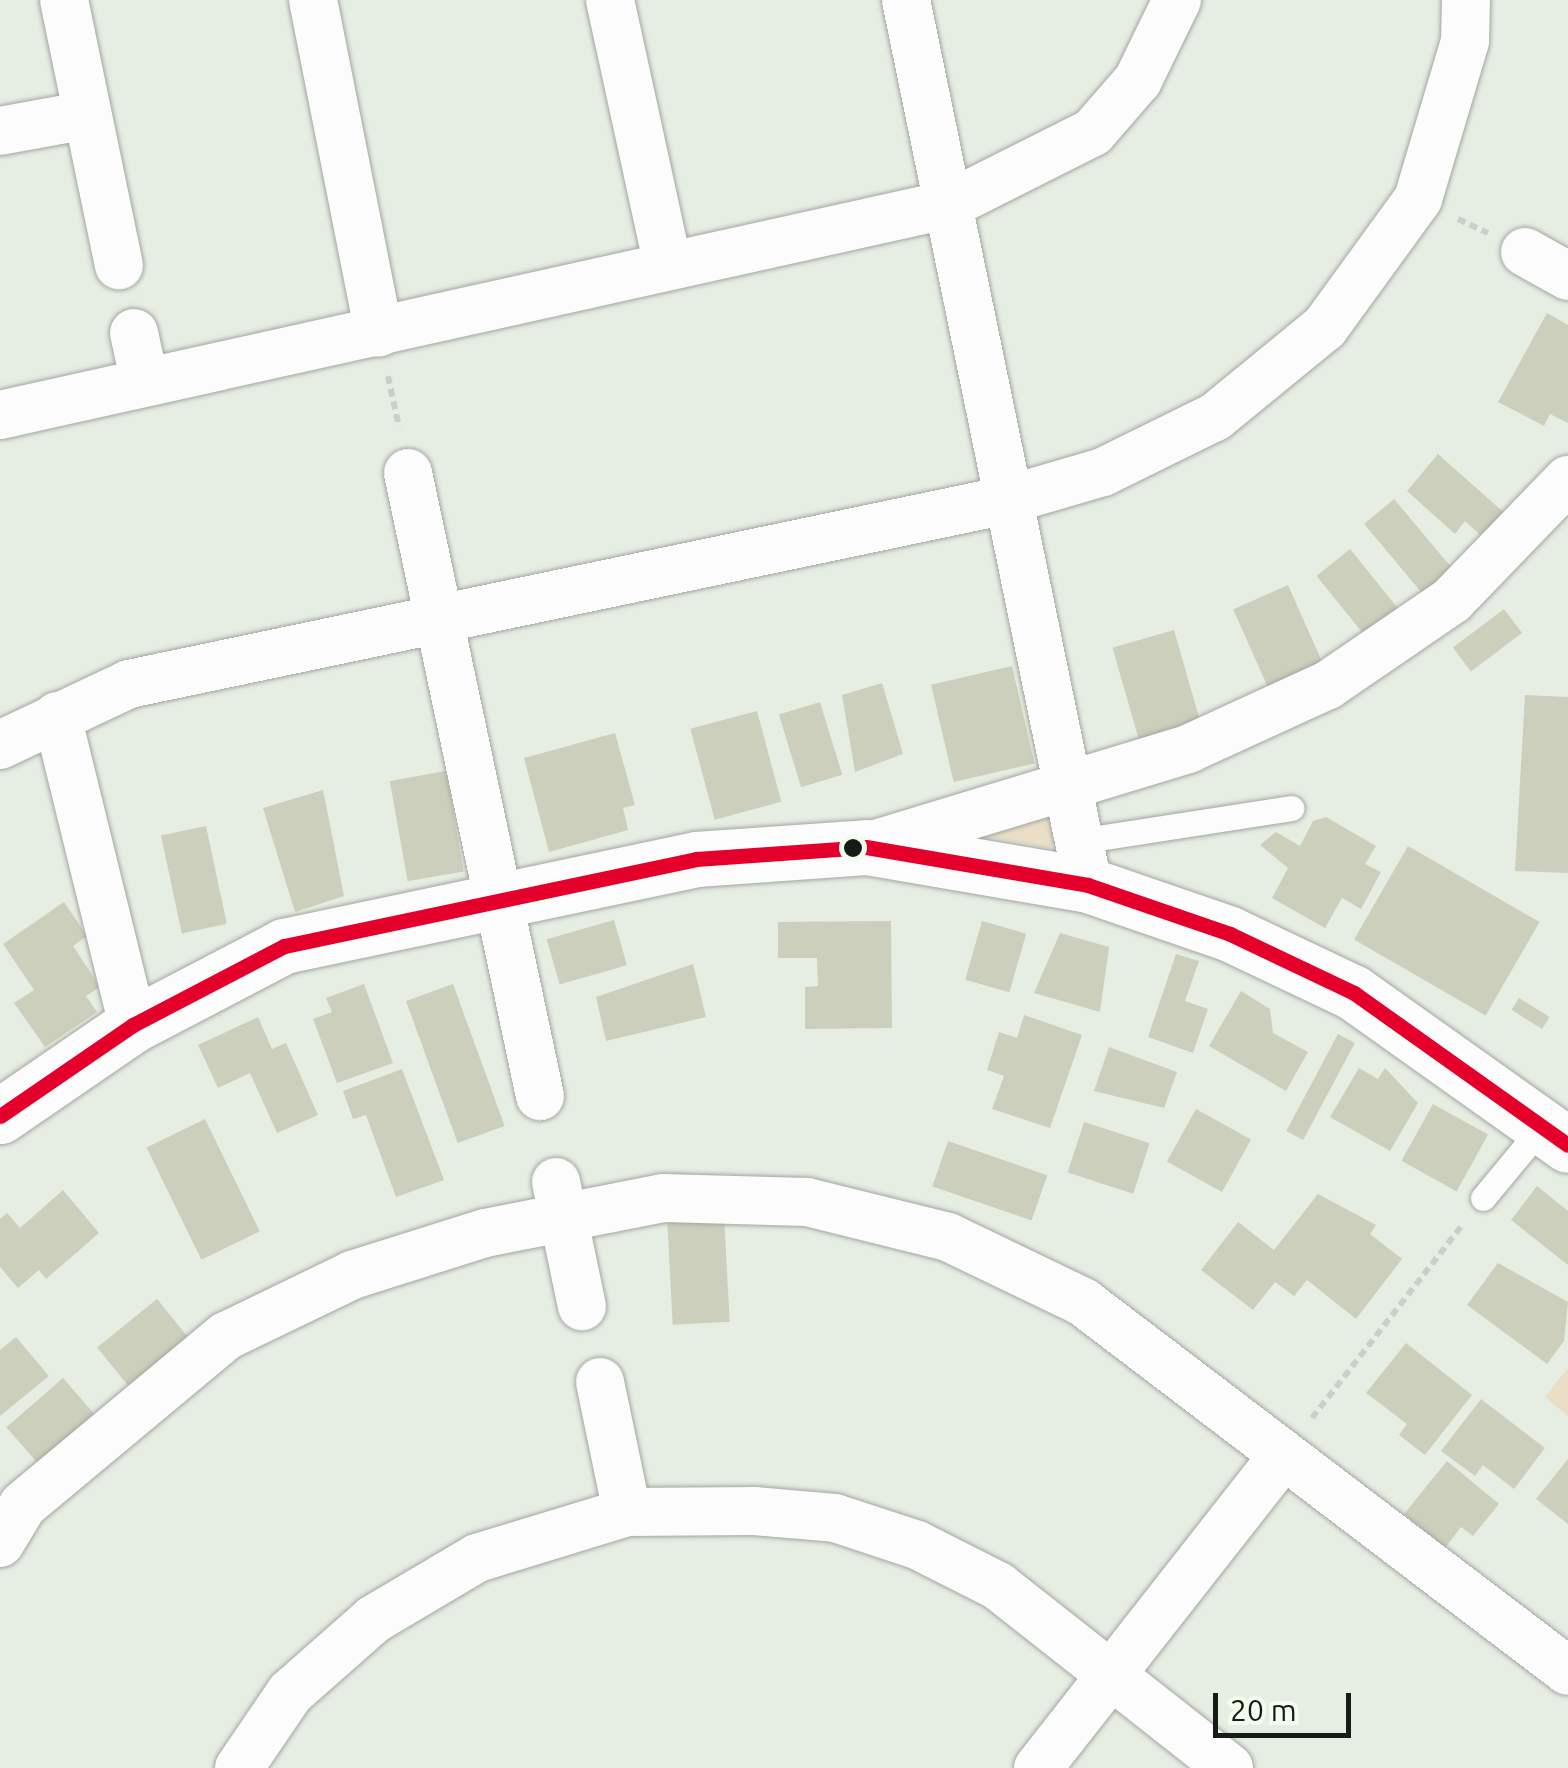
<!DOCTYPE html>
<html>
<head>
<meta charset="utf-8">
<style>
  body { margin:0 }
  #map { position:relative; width:1568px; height:1768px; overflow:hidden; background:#e6ede3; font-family:Ubuntu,sans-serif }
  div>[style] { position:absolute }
  .green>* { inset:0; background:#eadfc6 }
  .building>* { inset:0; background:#cccfbc; transform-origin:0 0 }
  .path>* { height:6px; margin-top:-3px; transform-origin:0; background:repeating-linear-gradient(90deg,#cccecc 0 8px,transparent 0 13px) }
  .roads { filter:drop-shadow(0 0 2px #a2a7a0) drop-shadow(0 0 2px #a2a7a0) }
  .service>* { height:25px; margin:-12.5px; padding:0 12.5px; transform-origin:12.5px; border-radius:12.5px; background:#fbfcfb }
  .minor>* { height:48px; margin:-24px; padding:0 24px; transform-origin:24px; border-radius:24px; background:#fbfcfb }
  .tertiary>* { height:55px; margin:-27.5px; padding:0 27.5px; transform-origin:27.5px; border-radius:27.5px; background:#fbfcfb }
  .bus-1>* { height:15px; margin:-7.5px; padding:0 7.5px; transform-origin:7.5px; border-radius:7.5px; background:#e4002b }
  .dots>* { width:28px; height:28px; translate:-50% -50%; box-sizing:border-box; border:5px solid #f2feed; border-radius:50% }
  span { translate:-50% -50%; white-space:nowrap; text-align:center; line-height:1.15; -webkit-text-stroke:8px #f2feed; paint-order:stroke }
  .scale { position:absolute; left:1213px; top:1693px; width:138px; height:45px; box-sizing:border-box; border:5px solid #171b15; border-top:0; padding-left:12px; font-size:30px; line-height:35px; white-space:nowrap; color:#171b15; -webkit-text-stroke:8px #f2feed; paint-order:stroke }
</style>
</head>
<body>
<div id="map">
  <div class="green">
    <i style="clip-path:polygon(1046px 809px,1058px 818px,1059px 838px,1049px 848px,984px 836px)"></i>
    <i style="clip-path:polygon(1568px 1368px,1568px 1416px,1545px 1397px)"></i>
  </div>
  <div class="building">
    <i style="clip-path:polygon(1547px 313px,1568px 325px,1568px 423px,1550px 414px,1544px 426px,1498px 402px)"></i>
    <i style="clip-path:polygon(1438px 454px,1509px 517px,1488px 542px,1465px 521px,1455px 534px,1407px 491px)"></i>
    <i style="left:1394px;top:499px;width:94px;height:39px;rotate:50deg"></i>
    <i style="left:1350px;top:549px;width:80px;height:43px;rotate:51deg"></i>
    <i style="left:1288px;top:585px;width:85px;height:60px;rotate:66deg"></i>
    <i style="left:1504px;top:609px;width:30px;height:64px;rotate:53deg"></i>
    <i style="left:1174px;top:630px;width:98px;height:64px;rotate:74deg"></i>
    <i style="left:1012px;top:666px;width:100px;height:83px;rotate:77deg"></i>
    <i style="clip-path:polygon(882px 683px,903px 754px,855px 772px,842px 695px)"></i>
    <i style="clip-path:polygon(1525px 695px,1568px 697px,1568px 873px,1515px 871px)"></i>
    <i style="left:820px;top:702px;width:76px;height:43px;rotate:73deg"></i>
    <i style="left:757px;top:711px;width:94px;height:69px;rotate:75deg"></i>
    <i style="clip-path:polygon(615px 733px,635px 805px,623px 808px,628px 830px,549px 852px,524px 758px)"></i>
    <i style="left:446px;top:771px;width:102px;height:57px;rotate:80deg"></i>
    <i style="clip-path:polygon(323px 790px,344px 896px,295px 912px,263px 808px)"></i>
    <i style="clip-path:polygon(1326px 817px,1376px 846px,1365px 864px,1381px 872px,1361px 909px,1342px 898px,1325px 928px,1272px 898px,1288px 868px,1260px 845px,1276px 832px,1300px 846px,1313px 821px)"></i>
    <i style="left:206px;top:826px;width:100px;height:46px;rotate:78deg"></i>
    <i style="left:1408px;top:846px;width:152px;height:108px;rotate:30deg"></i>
    <i style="clip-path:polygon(64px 902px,87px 936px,73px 946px,100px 987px,86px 996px,97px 1012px,45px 1047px,14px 1003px,34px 990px,3px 944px)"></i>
    <i style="left:614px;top:920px;width:47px;height:70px;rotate:74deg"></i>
    <i style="clip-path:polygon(891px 921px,892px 1028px,805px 1029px,805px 987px,818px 986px,817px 958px,778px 958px,778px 922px)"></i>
    <i style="left:982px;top:921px;width:46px;height:61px;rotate:16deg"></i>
    <i style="clip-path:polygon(1060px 933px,1109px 947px,1100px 1012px,1034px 993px)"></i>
    <i style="clip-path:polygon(1176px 954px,1199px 961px,1185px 1001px,1208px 1009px,1193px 1053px,1148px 1037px)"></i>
    <i style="clip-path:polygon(693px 964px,706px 1017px,606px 1041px,596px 997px)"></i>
    <i style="clip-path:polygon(364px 984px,393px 1063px,337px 1083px,313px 1019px,332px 1012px,326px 998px)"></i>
    <i style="left:453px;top:984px;width:151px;height:50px;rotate:70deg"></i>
    <i style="clip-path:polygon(1241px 991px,1270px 1009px,1273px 1033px,1308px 1052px,1286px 1091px,1209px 1046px)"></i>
    <i style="left:1519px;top:998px;width:36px;height:14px;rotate:32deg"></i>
    <i style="clip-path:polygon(1024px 1015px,1082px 1035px,1050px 1128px,992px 1109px,1004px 1076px,987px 1070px,999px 1032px,1017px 1038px)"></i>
    <i style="clip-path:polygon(258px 1017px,272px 1049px,286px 1043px,318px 1115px,277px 1133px,250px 1073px,218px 1088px,198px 1045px)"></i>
    <i style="left:1338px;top:1034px;width:19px;height:110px;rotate:28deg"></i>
    <i style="clip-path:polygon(1109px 1047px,1177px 1072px,1164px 1108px,1094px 1091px)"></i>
    <i style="clip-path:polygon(1359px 1068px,1378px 1079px,1385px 1068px,1418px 1103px,1390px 1151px,1330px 1117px)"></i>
    <i style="clip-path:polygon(402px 1069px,444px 1180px,396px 1197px,366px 1115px,353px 1119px,343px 1091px)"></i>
    <i style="left:1433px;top:1104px;width:63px;height:65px;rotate:29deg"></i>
    <i style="left:1196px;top:1109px;width:63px;height:60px;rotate:29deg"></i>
    <i style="left:205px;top:1119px;width:125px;height:65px;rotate:64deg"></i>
    <i style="left:1084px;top:1122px;width:69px;height:53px;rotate:18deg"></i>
    <i style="left:948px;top:1141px;width:105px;height:48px;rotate:19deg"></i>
    <i style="clip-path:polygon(1537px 1186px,1568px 1211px,1568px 1265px,1511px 1220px)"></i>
    <i style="clip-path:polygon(63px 1190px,99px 1233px,46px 1279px,39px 1270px,18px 1288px,0 1267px,0 1219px,7px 1213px,20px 1228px)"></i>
    <i style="clip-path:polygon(1318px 1194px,1376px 1225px,1370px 1234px,1402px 1259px,1356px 1319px,1307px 1280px,1294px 1296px,1275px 1282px,1253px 1310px,1201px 1270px,1238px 1222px,1274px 1250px)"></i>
    <i style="left:724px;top:1214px;width:108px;height:57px;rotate:87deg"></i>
    <i style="clip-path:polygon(1498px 1263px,1568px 1302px,1564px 1341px,1547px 1364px,1467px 1305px)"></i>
    <i style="left:157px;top:1299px;width:50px;height:77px;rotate:51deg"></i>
    <i style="clip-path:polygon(16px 1337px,49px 1376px,0 1416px,0 1350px)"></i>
    <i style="clip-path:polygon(1406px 1343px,1472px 1395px,1425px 1455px,1399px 1435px,1407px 1424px,1366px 1393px)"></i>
    <i style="left:63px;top:1378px;width:50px;height:75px;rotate:49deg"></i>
    <i style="clip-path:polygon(1481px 1399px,1545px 1448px,1514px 1489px,1483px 1465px,1475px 1476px,1441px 1451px)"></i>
    <i style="clip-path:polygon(1568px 1459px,1568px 1524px,1536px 1499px)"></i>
    <i style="clip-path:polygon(1447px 1461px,1499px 1504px,1473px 1536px,1461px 1527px,1445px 1548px,1404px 1514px)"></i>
  </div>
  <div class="path">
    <i style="left:1458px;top:219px;width:33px;rotate:25deg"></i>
    <i style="left:388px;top:376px;width:52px;rotate:77.8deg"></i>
    <i style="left:1312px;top:1418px;width:247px;rotate:-52.1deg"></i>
  </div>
  <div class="roads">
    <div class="service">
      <i style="left:1079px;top:841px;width:215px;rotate:-8.8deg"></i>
      <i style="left:1483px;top:1198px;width:91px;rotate:-50.4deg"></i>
    </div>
    <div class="minor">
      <i style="left:64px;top:0;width:271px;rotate:78.3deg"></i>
      <i style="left:313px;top:0;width:339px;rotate:78.8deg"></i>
      <i style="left:610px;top:0;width:268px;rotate:77.7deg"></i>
      <i style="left:906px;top:0;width:904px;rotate:78.38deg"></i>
      <i style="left:0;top:131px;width:88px;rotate:-10.4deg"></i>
      <i style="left:1525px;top:252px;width:49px;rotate:29.2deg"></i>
      <i style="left:134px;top:333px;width:47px;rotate:77.7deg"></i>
      <i style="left:0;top:415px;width:973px;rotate:-12.52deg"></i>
      <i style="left:950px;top:204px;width:160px;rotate:-26.7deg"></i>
      <i style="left:1093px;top:132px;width:69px;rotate:-49.1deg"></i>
      <i style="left:1138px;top:80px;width:89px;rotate:-64deg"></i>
      <i style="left:408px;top:473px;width:637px;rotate:78.04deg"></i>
      <i style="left:57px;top:716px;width:318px;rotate:76.2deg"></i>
      <i style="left:0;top:745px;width:143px;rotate:-25.3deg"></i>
      <i style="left:129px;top:684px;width:897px;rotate:-11.84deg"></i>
      <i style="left:1007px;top:500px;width:100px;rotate:-16.3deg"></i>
      <i style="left:1103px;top:472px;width:125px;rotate:-26.2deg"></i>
      <i style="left:1215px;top:417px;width:142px;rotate:-39.3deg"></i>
      <i style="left:1325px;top:327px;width:158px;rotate:-54deg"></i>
      <i style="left:1418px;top:199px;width:165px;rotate:-73.4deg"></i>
      <i style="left:1465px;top:41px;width:41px;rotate:-88.6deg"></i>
      <i style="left:866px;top:847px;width:337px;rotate:-16.9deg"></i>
      <i style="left:1188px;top:749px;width:154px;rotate:-24.6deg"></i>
      <i style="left:1328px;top:685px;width:150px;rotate:-34.4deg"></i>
      <i style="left:1452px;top:600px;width:167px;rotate:-46deg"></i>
      <i style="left:556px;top:1182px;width:127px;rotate:78.2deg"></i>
      <i style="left:600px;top:1382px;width:133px;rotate:78.3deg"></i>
      <i style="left:0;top:1543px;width:44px;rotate:-58.8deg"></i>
      <i style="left:23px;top:1505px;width:264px;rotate:-39.8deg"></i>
      <i style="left:226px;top:1336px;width:140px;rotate:-25.8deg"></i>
      <i style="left:352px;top:1275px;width:139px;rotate:-17.5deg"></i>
      <i style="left:485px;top:1233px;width:181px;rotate:-11.1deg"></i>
      <i style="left:663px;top:1198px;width:144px;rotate:1.6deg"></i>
      <i style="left:807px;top:1202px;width:145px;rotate:13.9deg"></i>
      <i style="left:948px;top:1237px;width:150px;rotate:25.7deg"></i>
      <i style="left:1083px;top:1302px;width:609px;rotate:37.26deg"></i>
      <i style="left:239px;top:1768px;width:91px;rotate:-55.8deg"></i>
      <i style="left:290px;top:1693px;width:112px;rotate:-41.4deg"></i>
      <i style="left:374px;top:1619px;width:120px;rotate:-30.6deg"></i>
      <i style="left:477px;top:1558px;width:157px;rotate:-17deg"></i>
      <i style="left:627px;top:1512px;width:127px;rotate:-0.5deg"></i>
      <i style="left:754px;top:1511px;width:81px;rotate:4.9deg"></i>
      <i style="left:835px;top:1518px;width:86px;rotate:18.2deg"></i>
      <i style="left:917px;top:1545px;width:91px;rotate:26.8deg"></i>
      <i style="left:998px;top:1586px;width:294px;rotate:38.2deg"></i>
      <i style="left:1038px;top:1768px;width:397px;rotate:-51.9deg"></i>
    </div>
    <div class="tertiary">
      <i style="left:0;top:1116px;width:161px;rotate:-34.4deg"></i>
      <i style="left:133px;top:1025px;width:170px;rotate:-27.6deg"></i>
      <i style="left:284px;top:946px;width:421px;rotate:-11.9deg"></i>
      <i style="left:696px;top:859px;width:170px;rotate:-4deg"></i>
      <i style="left:866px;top:847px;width:225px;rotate:9.7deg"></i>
      <i style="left:1088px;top:885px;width:150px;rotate:19deg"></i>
      <i style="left:1230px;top:934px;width:137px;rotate:25.4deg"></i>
      <i style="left:1354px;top:993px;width:262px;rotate:35.4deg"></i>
    </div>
  </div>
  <div class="bus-1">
    <i style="left:0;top:1116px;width:161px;rotate:-34.4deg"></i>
    <i style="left:133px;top:1025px;width:170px;rotate:-27.6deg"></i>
    <i style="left:284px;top:946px;width:421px;rotate:-11.9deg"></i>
    <i style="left:696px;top:859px;width:170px;rotate:-4deg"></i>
    <i style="left:866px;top:847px;width:225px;rotate:9.7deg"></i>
    <i style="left:1088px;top:885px;width:150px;rotate:19deg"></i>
    <i style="left:1230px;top:934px;width:137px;rotate:25.4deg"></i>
    <i style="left:1354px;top:993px;width:262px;rotate:35.4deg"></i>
  </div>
  <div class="dots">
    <i style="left:853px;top:848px;background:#171b15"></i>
  </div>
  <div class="scale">20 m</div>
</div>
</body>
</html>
